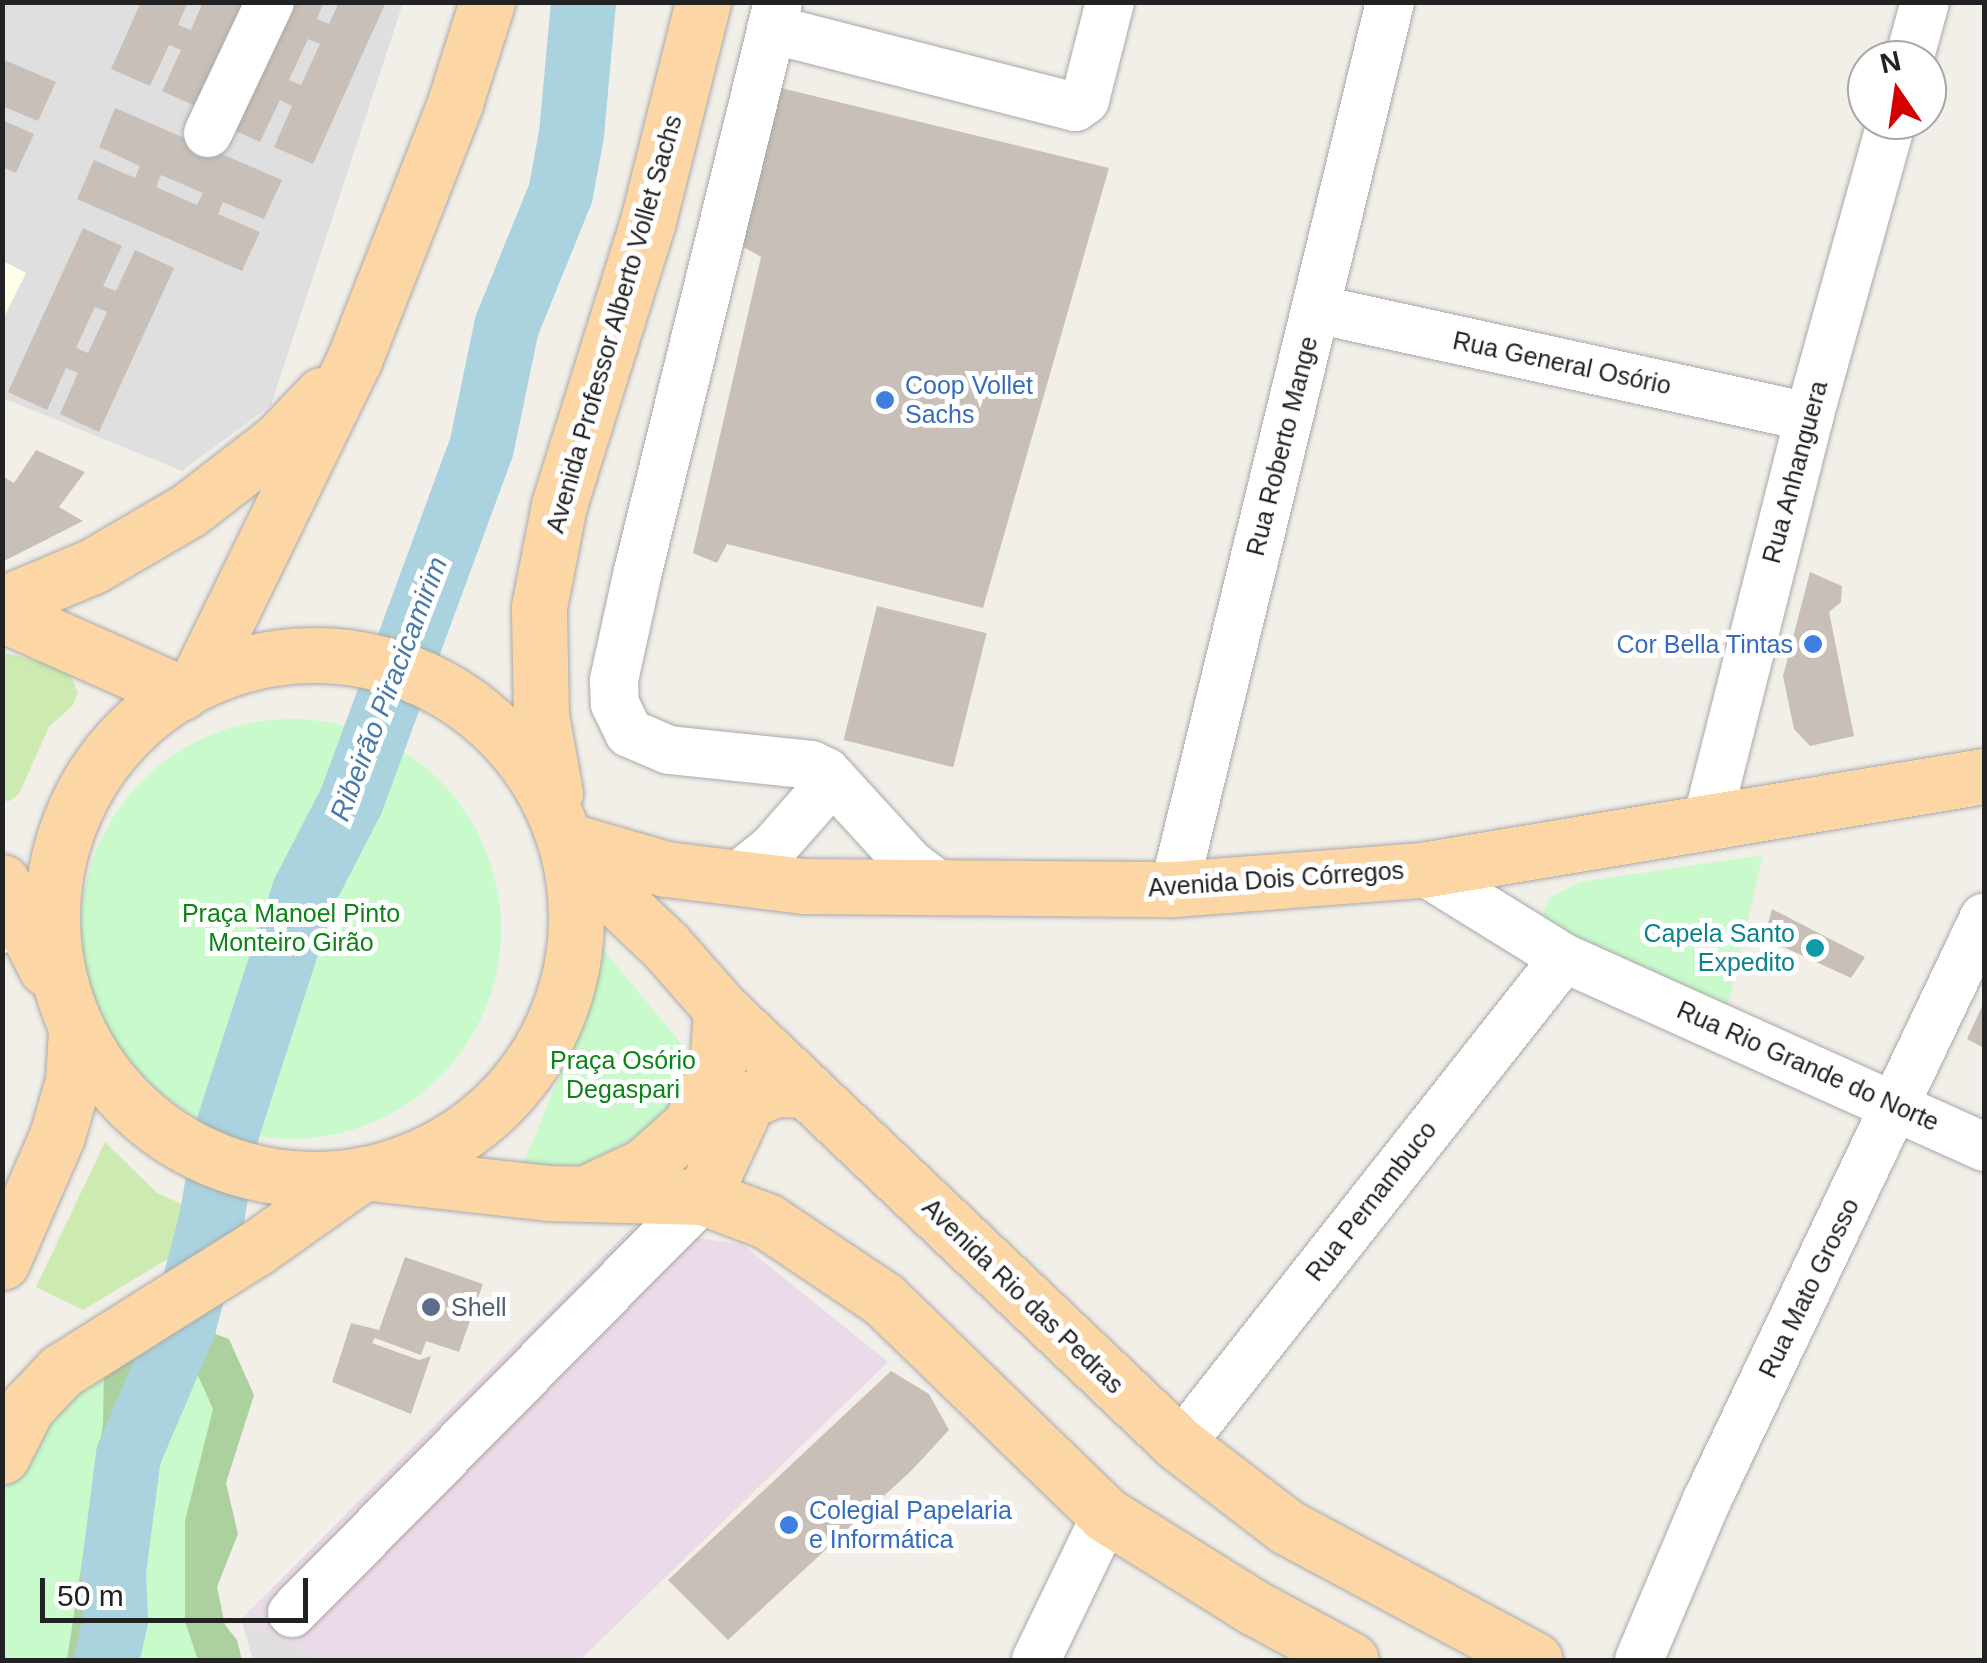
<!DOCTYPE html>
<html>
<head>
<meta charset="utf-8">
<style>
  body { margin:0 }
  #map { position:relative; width:1987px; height:1663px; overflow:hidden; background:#f2efe9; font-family:Arial,sans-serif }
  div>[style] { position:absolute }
  .residential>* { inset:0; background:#e0dfdf }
  .industrial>* { inset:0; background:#ebdbe8 }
  .education>* { inset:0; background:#ffffe5 }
  .grass>* { inset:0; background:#cdebb0 }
  .forest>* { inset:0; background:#add19e }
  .park>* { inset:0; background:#c8facc }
  .round { border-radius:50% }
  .river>* { height:65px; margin:-32.5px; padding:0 32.5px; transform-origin:32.5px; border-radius:32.5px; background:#aad3df }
  .building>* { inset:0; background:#c7bfb8; transform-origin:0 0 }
  .roads { filter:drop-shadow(0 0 2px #a9a9a9) drop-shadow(0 0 2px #a9a9a9) }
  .minor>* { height:48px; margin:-24px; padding:0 24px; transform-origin:24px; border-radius:24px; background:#fff }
  .major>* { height:55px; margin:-27.5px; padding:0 27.5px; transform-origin:27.5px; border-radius:27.5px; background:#fcd6a4 }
  .major>.ring { margin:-27.5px; padding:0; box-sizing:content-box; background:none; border:55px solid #fcd6a4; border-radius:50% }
  .dots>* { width:28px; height:28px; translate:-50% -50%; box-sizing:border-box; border:5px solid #fff; border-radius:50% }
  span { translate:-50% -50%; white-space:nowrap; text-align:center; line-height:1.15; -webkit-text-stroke:10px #fff; paint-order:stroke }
  .street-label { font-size:25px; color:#222 }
  .shop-label { font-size:25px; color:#366cbe }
  .left { translate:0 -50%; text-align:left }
  .right { translate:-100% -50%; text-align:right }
  .park-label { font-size:25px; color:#0c8416 }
  .culture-label { font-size:25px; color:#0d838f }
  .service-label { font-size:25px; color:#4e5e75 }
  .water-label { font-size:28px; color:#4a7aab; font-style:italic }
  .frame { position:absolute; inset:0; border:5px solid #222; pointer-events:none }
  .north { position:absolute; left:1847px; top:40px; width:100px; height:100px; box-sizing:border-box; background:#fff; border:2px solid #a7a7a7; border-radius:50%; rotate:347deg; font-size:28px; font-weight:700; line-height:40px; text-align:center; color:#222 }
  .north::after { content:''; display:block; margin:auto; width:35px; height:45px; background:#d40000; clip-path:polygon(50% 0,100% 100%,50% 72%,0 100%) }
  .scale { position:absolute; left:40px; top:1578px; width:268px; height:45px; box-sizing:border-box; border:5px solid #222; border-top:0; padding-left:12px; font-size:30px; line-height:35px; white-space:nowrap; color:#222; -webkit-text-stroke:8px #fff; paint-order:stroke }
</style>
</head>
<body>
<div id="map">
  <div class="residential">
    <i style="clip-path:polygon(3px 3px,403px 3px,271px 405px,182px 471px,3px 398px,2px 319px,25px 273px,3px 261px)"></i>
    <i style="clip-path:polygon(241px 1619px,321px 1660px,253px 1660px)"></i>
  </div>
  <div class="industrial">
    <i style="clip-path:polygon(632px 1227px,743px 1245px,888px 1362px,580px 1660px,321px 1660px,241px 1619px)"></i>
  </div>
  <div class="education">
    <i style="clip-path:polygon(3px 261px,26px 273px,3px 319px)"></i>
  </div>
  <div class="grass">
    <i style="clip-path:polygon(2px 652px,68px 669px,78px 693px,73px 705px,49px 727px,19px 794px,9px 801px,2px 800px)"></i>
    <i style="clip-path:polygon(105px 1142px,157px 1193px,198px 1211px,184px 1249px,83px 1310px,36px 1287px)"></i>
  </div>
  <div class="forest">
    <i style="clip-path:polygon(177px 1320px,229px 1339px,254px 1395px,226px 1483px,238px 1534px,217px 1587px,225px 1625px,237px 1640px,242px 1660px,3px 1660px,75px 1412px,126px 1344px)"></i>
  </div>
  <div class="park">
    <i class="round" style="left:81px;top:719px;width:420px;height:420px"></i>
    <i style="clip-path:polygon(1763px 855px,1727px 1009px,1558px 931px,1543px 914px,1549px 898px,1580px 882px)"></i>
    <i style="clip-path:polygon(602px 948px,695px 1060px,664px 1122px,584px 1164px,520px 1171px,572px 1046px)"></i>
    <i style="clip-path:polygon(104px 1370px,103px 1424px,67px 1660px,3px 1660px,3px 1483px,20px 1421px)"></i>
    <i style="clip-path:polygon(196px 1371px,213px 1409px,185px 1521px,185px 1622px,198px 1660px,139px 1660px,134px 1504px,145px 1449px,174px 1377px)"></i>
  </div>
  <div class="river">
    <i style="left:106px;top:1660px;width:42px;rotate:-77.6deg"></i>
    <i style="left:115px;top:1619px;width:47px;rotate:-92.4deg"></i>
    <i style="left:113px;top:1572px;width:118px;rotate:-82.7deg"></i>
    <i style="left:128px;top:1455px;width:140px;rotate:-66.9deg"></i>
    <i style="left:183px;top:1326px;width:111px;rotate:-75.3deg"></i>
    <i style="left:211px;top:1219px;width:88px;rotate:-80.2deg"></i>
    <i style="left:226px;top:1132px;width:253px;rotate:-72.1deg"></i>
    <i style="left:304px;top:891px;width:102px;rotate:-62.7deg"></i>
    <i style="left:351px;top:800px;width:376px;rotate:-69.8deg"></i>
    <i style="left:481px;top:447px;width:124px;rotate:-78.3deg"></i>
    <i style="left:506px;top:326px;width:144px;rotate:-67.9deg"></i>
    <i style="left:560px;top:193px;width:60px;rotate:-79.4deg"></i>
    <i style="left:571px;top:134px;width:133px;rotate:-84.8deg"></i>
  </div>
  <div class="building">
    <i style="clip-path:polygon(141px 2px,188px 2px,178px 25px,191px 30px,203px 2px,250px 2px,202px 109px,162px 91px,181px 50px,169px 45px,150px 86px,111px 69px)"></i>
    <i style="clip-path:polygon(evenodd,277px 2px,324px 2px,317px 19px,329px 24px,339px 2px,386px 2px,313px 164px,274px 147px,292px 106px,280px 100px,260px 142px,221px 124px,277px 2px,308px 39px,320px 44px,301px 85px,289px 80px,308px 39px)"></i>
    <i style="clip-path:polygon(2px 59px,56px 82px,38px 121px,2px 106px)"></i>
    <i style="clip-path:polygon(781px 88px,1109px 168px,983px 608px,727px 544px,717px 563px,693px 553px,761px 257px,737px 243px)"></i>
    <i style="clip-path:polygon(evenodd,115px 108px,282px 180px,264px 219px,223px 202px,218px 214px,260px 232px,242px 271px,77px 199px,94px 160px,135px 178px,140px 166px,99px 147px,115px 108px,161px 175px,203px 193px,197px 205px,156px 187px,161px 175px)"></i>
    <i style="clip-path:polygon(2px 120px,34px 134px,16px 173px,2px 167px)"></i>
    <i style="clip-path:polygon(evenodd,83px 228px,122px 246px,103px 286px,116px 291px,135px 250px,174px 268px,99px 432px,60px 414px,78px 373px,66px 368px,47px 410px,8px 392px,83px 228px,95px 307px,107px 312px,88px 353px,76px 348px,95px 307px)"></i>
    <i style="clip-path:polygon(36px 450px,85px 472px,59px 507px,83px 521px,2px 562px,2px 476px,14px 483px)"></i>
    <i style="clip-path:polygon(1810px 572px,1842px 586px,1841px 602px,1829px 612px,1854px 736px,1810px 746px,1794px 729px,1783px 676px)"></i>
    <i style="left:877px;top:606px;width:113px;height:138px;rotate:14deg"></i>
    <i style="clip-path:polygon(1772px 909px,1865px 957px,1851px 978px,1764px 938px)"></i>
    <i style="clip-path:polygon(1984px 1002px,1984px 1048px,1967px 1039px)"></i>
    <i style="clip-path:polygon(405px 1257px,483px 1284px,459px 1352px,426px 1341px,421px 1355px,375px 1338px,372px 1343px,419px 1360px,431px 1356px,411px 1414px,332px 1382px,351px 1323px,379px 1330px)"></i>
    <i style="clip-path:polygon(891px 1371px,929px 1394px,949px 1430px,912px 1470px,728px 1640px,668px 1580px)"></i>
  </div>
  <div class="roads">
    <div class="minor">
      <i style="left:778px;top:2px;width:586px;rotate:103.82deg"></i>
      <i style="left:638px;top:571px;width:112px;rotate:102.4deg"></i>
      <i style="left:614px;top:680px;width:24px;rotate:88deg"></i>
      <i style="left:615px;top:704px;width:32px;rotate:64deg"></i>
      <i style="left:629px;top:733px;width:43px;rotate:23deg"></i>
      <i style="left:669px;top:750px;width:143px;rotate:6deg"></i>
      <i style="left:811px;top:765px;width:17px;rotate:25deg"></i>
      <i style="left:826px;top:772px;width:125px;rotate:47.6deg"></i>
      <i style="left:910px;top:864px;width:39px;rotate:37deg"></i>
      <i style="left:771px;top:29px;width:314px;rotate:14.4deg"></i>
      <i style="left:1075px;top:107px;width:12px;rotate:-35deg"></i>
      <i style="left:1085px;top:100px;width:101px;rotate:-75.7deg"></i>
      <i style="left:1909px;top:60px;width:60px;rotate:-74.6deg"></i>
      <i style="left:208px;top:133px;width:145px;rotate:-64.7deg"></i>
      <i style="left:1316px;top:309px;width:505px;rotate:12.36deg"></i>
      <i style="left:1706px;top:825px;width:421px;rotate:-75.8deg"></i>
      <i style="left:1809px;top:417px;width:308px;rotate:-74.4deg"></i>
      <i style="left:1422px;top:870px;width:167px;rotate:31.8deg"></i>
      <i style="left:1564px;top:958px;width:461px;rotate:24.2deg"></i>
      <i style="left:736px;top:878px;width:48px;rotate:-39deg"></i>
      <i style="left:773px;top:848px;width:91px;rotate:-48.6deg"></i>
      <i style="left:1174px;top:889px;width:913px;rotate:-76.31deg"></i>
      <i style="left:2px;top:929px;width:70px;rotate:-42.1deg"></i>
      <i style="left:1180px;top:1445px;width:620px;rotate:-51.74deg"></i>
      <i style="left:292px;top:1613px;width:585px;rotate:-45.35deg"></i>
      <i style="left:1036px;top:1660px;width:161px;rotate:-64.2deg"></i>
      <i style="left:1639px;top:1660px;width:174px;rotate:-67deg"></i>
      <i style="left:1707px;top:1500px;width:645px;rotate:-64.55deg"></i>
    </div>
    <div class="major">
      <i style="left:2px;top:604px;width:99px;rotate:-22.7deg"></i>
      <i style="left:93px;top:566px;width:111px;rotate:-30.3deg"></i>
      <i style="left:189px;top:510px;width:113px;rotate:-37.8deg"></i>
      <i style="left:278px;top:441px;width:64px;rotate:-46.3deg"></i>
      <i style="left:2px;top:614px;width:195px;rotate:23.9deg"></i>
      <i class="ring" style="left:52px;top:655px;width:469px;height:469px"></i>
      <i style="left:198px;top:680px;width:356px;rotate:-64deg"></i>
      <i style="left:354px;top:360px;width:276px;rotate:-68.5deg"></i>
      <i style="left:455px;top:103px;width:106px;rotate:-72.4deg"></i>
      <i style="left:555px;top:793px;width:79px;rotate:-100.2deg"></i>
      <i style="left:541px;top:715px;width:108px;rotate:-91.1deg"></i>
      <i style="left:539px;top:607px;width:104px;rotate:-78.9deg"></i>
      <i style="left:559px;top:505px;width:298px;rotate:-72.6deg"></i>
      <i style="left:648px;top:221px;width:226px;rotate:-75.9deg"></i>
      <i style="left:566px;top:840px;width:104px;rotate:16.2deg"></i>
      <i style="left:666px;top:869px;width:138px;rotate:7.1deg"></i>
      <i style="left:803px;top:886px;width:371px;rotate:0.5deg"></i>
      <i style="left:1174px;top:889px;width:249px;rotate:-4.4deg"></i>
      <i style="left:1422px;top:870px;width:570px;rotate:-9.5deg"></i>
      <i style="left:570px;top:855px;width:131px;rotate:43.5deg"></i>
      <i style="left:665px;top:945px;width:85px;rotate:48.8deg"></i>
      <i style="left:721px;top:1009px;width:633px;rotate:43.53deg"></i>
      <i style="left:1180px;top:1445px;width:135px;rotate:37.5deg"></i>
      <i style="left:1287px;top:1527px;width:281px;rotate:28.2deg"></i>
      <i style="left:2px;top:882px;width:97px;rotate:62.9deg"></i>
      <i style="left:379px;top:1174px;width:170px;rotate:6.4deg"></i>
      <i style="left:548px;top:1193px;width:155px;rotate:1.5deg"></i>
      <i style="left:703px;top:1197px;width:68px;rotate:20.6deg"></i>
      <i style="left:767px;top:1221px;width:140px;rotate:33.9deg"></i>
      <i style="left:883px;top:1299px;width:310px;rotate:44.1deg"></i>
      <i style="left:1106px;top:1515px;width:173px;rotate:32deg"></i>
      <i style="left:1253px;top:1607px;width:111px;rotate:28.4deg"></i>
      <i style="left:593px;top:1190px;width:56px;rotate:-25.2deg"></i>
      <i style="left:644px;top:1166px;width:62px;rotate:-41.7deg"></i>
      <i style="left:690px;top:1125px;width:61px;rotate:-63.9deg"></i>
      <i style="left:717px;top:1070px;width:61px;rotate:-86.2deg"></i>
      <i style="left:703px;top:1197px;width:107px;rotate:-65.1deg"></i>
      <i style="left:748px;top:1100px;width:30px;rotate:-21deg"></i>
      <i style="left:776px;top:1089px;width:31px;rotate:2deg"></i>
      <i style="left:2px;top:1262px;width:137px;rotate:-66.4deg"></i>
      <i style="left:57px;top:1136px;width:57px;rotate:-73.8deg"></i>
      <i style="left:73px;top:1081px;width:51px;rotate:-86.6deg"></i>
      <i style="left:2px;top:1456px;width:55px;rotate:-63deg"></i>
      <i style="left:27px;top:1407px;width:50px;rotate:-46.6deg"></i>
      <i style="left:61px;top:1371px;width:229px;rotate:-32.2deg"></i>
      <i style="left:255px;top:1249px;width:128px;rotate:-35.2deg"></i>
    </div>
  </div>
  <div class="dots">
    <i style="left:885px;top:400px;background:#3f7fe0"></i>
    <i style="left:1813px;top:644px;background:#3f7fe0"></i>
    <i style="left:1815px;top:948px;background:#0f9aa8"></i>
    <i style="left:431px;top:1307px;background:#5c6f8a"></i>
    <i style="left:789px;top:1525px;background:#3f7fe0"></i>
  </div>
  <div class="street-label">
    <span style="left:614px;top:324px;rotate:-74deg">Avenida Professor Alberto Vollet Sachs</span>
    <span style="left:1562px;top:363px;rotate:12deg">Rua General Osório</span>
    <span style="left:1282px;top:446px;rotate:-76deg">Rua Roberto Mange</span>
    <span style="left:1795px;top:472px;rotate:-75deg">Rua Anhanguera</span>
    <span style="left:1276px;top:879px;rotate:-4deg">Avenida Dois Córregos</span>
    <span style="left:1808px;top:1066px;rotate:24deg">Rua Rio Grande do Norte</span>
    <span style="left:1371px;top:1201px;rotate:-52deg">Rua Pernambuco</span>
    <span style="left:1809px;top:1288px;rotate:-64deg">Rua Mato Grosso</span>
    <span style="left:1023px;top:1296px;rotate:44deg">Avenida Rio das Pedras</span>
  </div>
  <div class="shop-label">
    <span class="left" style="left:905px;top:400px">Coop Vollet<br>Sachs</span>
    <span class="right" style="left:1793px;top:644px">Cor Bella Tintas</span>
    <span class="left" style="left:809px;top:1525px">Colegial Papelaria<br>e Informática</span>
  </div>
  <div class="park-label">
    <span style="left:291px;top:928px">Praça Manoel Pinto<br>Monteiro Girão</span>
    <span style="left:623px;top:1075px">Praça Osório<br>Degaspari</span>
  </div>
  <div class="culture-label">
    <span class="right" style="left:1795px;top:948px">Capela Santo<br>Expedito</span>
  </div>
  <div class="service-label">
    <span class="left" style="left:451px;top:1307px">Shell</span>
  </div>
  <div class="water-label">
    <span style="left:389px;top:689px;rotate:-69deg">Ribeirão Piracicamirim</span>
  </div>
  <div class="frame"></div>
  <div class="north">N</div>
  <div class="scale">50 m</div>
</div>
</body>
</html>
